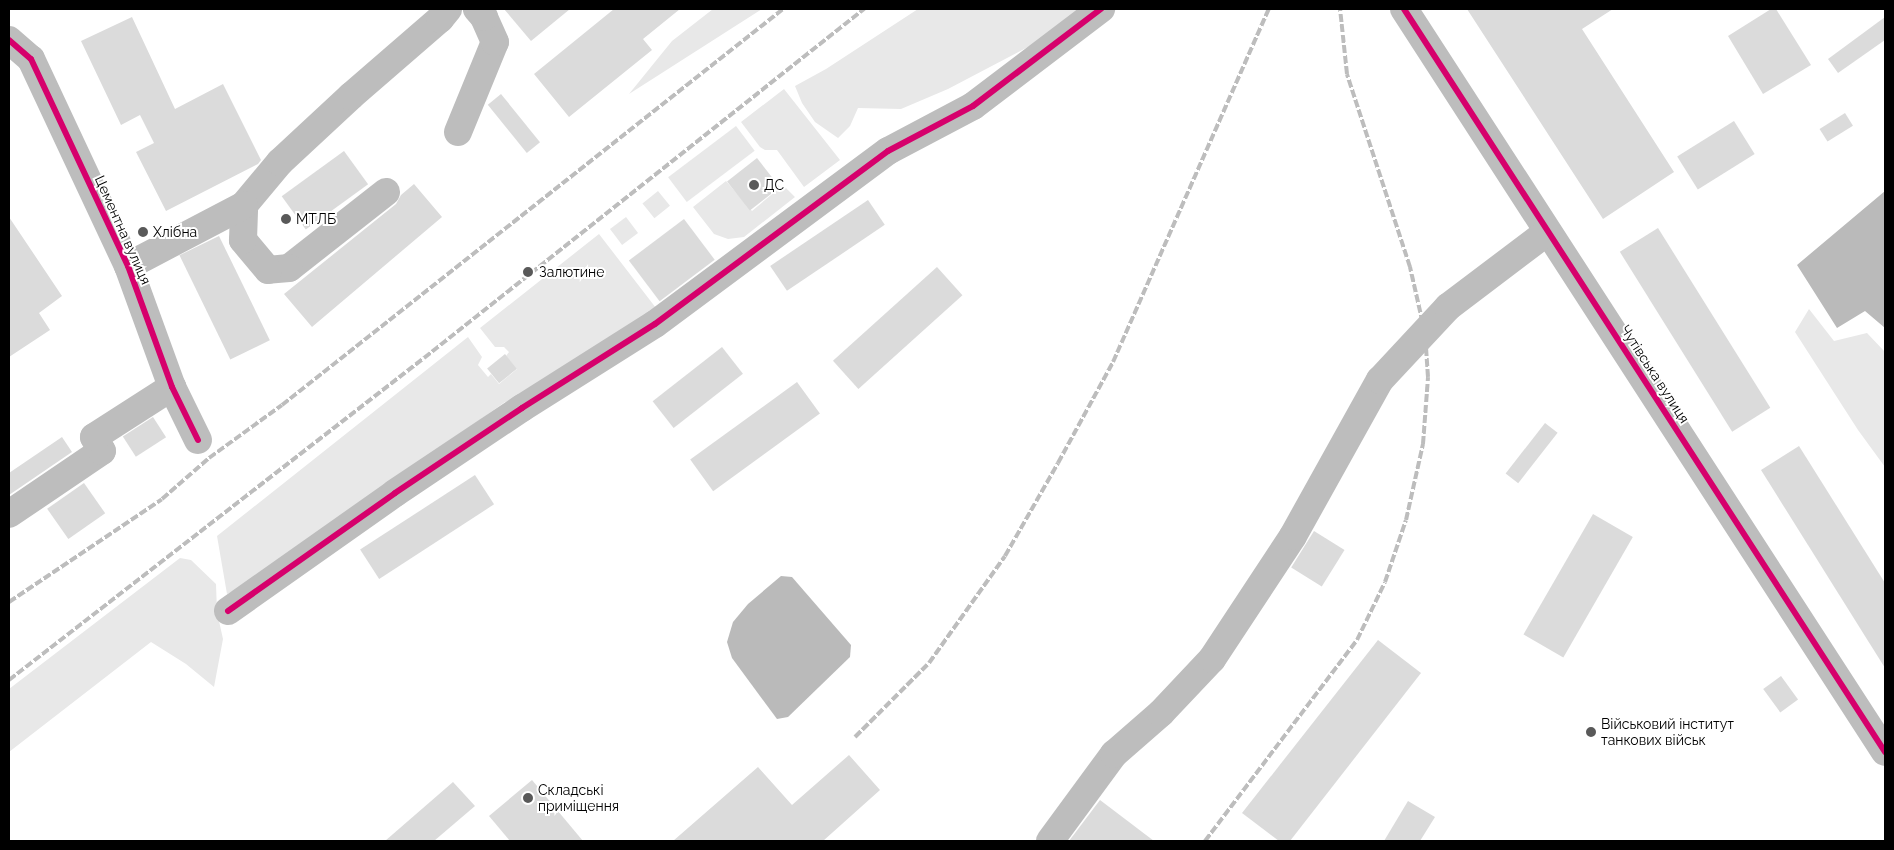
<!DOCTYPE html>
<html>
<head>
<meta charset="utf-8">
<style>
  body { margin:0 }
  #map { position:relative; width:1894px; height:850px; overflow:hidden; background:#fff; font-family:Raleway,sans-serif }
  div>[style] { position:absolute }
  .green>* { inset:0; background:#e8e8e8; transform-origin:0 0 }
  .water>* { inset:0; background:#bababa }
  .building>* { inset:0; background:#dbdbdb; transform-origin:0 0 }
  .minor>* { height:28px; margin:-14px; padding:0 14px; transform-origin:14px; border-radius:14px; background:#bdbdbd }
  .rail>* { height:4px; margin-top:-2px; transform-origin:0; background:repeating-linear-gradient(90deg,#bdbdbd 0 8px,transparent 0 10.5px) }
  .cycleway>* { height:6px; margin:-3px; padding:0 3px; transform-origin:3px; border-radius:3px; background:#d6006c }
  .dots>* { width:14px; height:14px; translate:-50% -50%; box-sizing:border-box; border:2px solid #fff; border-radius:50% }
  span { translate:-50% -50%; white-space:nowrap; text-align:center; line-height:1.15; -webkit-text-stroke:4px #fff; paint-order:stroke }
  .poi-label { font-size:14px; color:#000 }
  .left { translate:0 -50%; text-align:left }
  .street-label { font-size:14px; color:#000 }
  .frame { position:absolute; inset:0; border:10px solid #000; pointer-events:none }
</style>
</head>
<body>
<div id="map">
  <div class="green">
    <i style="clip-path:polygon(713px 9px,762px 9px,629px 94px,672px 41px)"></i>
    <i style="clip-path:polygon(918px 9px,1092px 9px,1070px 25px,948px 89px,901px 109px,858px 108px,850px 126px,838px 138px,815px 122px,802px 103px,795px 86px,826px 69px)"></i>
    <i style="clip-path:polygon(784px 89px,840px 160px,804px 187px,777px 150px,765px 150px,760px 147px,741px 122px)"></i>
    <i style="left:736px;top:126px;width:31px;height:85px;rotate:53deg"></i>
    <i style="clip-path:polygon(726px 181px,752px 211px,783px 185px,795px 197px,744px 237px,728px 239px,714px 234px,693px 207px)"></i>
    <i style="left:658px;top:191px;width:19px;height:20px;rotate:51deg"></i>
    <i style="left:626px;top:217px;width:20px;height:20px;rotate:53deg"></i>
    <i style="clip-path:polygon(599px 234px,656px 308px,519px 399px,505px 402px,249px 583px,227px 594px,217px 536px,468px 337px,482px 357px,478px 365px,488px 377px,491px 374px,499px 384px,517px 369px,506px 356px,509px 352px,504px 347px,495px 347px,480px 328px)"></i>
    <i style="clip-path:polygon(1809px 309px,1834px 341px,1867px 333px,1885px 352px,1885px 467px,1858px 430px,1795px 332px)"></i>
    <i style="clip-path:polygon(180px 558px,191px 560px,216px 584px,217px 612px,223px 639px,214px 687px,186px 664px,151px 642px,9px 752px,9px 689px)"></i>
  </div>
  <div class="water">
    <i style="clip-path:polygon(1885px 191px,1885px 328px,1865px 311px,1837px 328px,1797px 265px)"></i>
    <i style="clip-path:polygon(781px 576px,792px 577px,851px 645px,850px 657px,788px 717px,777px 719px,732px 658px,727px 642px,733px 622px,748px 604px)"></i>
  </div>
  <div class="building">
    <i style="clip-path:polygon(504px 9px,570px 9px,531px 41px)"></i>
    <i style="clip-path:polygon(614px 9px,680px 9px,643px 39px,652px 50px,569px 117px,534px 74px)"></i>
    <i style="clip-path:polygon(1467px 9px,1613px 9px,1582px 29px,1674px 172px,1603px 219px)"></i>
    <i style="clip-path:polygon(1771px 9px,1776px 9px,1811px 65px,1763px 94px,1728px 36px)"></i>
    <i style="clip-path:polygon(132px 17px,175px 109px,223px 84px,261px 160px,258px 164px,166px 211px,136px 152px,154px 143px,140px 115px,121px 125px,81px 41px)"></i>
    <i style="clip-path:polygon(1885px 17px,1885px 40px,1838px 73px,1828px 59px)"></i>
    <i style="left:501px;top:94px;width:62px;height:17px;rotate:51deg"></i>
    <i style="left:1845px;top:113px;width:15px;height:30px;rotate:58deg"></i>
    <i style="left:1734px;top:121px;width:39px;height:67px;rotate:58deg"></i>
    <i style="left:344px;top:151px;width:41px;height:77px;rotate:54deg"></i>
    <i style="left:757px;top:158px;width:37px;height:38px;rotate:52deg"></i>
    <i style="clip-path:polygon(414px 184px,442px 217px,312px 327px,284px 294px,396px 204px,401px 195px)"></i>
    <i style="left:868px;top:200px;width:30px;height:118px;rotate:56deg"></i>
    <i style="clip-path:polygon(9px 217px,62px 296px,39px 313px,50px 330px,9px 357px)"></i>
    <i style="left:684px;top:219px;width:51px;height:69px;rotate:53deg"></i>
    <i style="left:1658px;top:228px;width:212px;height:45px;rotate:58deg"></i>
    <i style="left:219px;top:236px;width:116px;height:44px;rotate:64deg"></i>
    <i style="left:937px;top:267px;width:38px;height:140px;rotate:48deg"></i>
    <i style="left:722px;top:347px;width:34px;height:88px;rotate:52deg"></i>
    <i style="left:505px;top:354px;width:19px;height:23px;rotate:51deg"></i>
    <i style="left:797px;top:382px;width:39px;height:132px;rotate:54deg"></i>
    <i style="left:153px;top:417px;width:24px;height:36px;rotate:57deg"></i>
    <i style="left:1545px;top:423px;width:16px;height:64px;rotate:38deg"></i>
    <i style="clip-path:polygon(62px 437px,72px 452px,9px 495px,9px 473px)"></i>
    <i style="clip-path:polygon(1799px 446px,1885px 583px,1885px 668px,1761px 470px)"></i>
    <i style="left:475px;top:475px;width:35px;height:137px;rotate:57deg"></i>
    <i style="left:84px;top:483px;width:37px;height:45px;rotate:55deg"></i>
    <i style="left:1593px;top:514px;width:46px;height:139px;rotate:30deg"></i>
    <i style="left:1314px;top:531px;width:36px;height:43px;rotate:32deg"></i>
    <i style="clip-path:polygon(1378px 640px,1421px 673px,1290px 841px,1279px 841px,1242px 813px)"></i>
    <i style="left:1781px;top:676px;width:29px;height:22px;rotate:54deg"></i>
    <i style="clip-path:polygon(849px 755px,880px 790px,823px 841px,673px 841px,758px 767px,792px 805px)"></i>
    <i style="clip-path:polygon(532px 780px,583px 841px,510px 841px,489px 816px)"></i>
    <i style="clip-path:polygon(453px 782px,475px 806px,434px 841px,385px 841px)"></i>
    <i style="clip-path:polygon(1100px 800px,1154px 841px,1069px 841px)"></i>
    <i style="clip-path:polygon(1408px 801px,1435px 817px,1420px 841px,1384px 841px)"></i>
  </div>
  <div class="minor">
    <i style="left:1404px;top:9px;width:885px;rotate:57.08deg"></i>
    <i style="left:9px;top:40px;width:29px;rotate:41deg"></i>
    <i style="left:31px;top:59px;width:229px;rotate:64.9deg"></i>
    <i style="left:128px;top:266px;width:129px;rotate:70deg"></i>
    <i style="left:172px;top:387px;width:59px;rotate:63.9deg"></i>
    <i style="left:458px;top:132px;width:97px;rotate:-67.7deg"></i>
    <i style="left:495px;top:42px;width:27px;rotate:-114deg"></i>
    <i style="left:484px;top:17px;width:11px;rotate:-131deg"></i>
    <i style="left:386px;top:192px;width:123px;rotate:141.9deg"></i>
    <i style="left:289px;top:268px;width:21px;rotate:175deg"></i>
    <i style="left:268px;top:270px;width:39px;rotate:-130deg"></i>
    <i style="left:243px;top:240px;width:35px;rotate:-88deg"></i>
    <i style="left:244px;top:205px;width:56px;rotate:-50.1deg"></i>
    <i style="left:280px;top:162px;width:97px;rotate:-42.9deg"></i>
    <i style="left:351px;top:96px;width:118px;rotate:-40.9deg"></i>
    <i style="left:440px;top:19px;width:13px;rotate:-51deg"></i>
    <i style="left:128px;top:266px;width:131px;rotate:-27.7deg"></i>
    <i style="left:9px;top:514px;width:112px;rotate:-34.1deg"></i>
    <i style="left:102px;top:451px;width:16px;rotate:-120deg"></i>
    <i style="left:94px;top:437px;width:93px;rotate:-32.7deg"></i>
    <i style="left:228px;top:611px;width:204px;rotate:-35.2deg"></i>
    <i style="left:395px;top:493px;width:153px;rotate:-33.8deg"></i>
    <i style="left:522px;top:408px;width:157px;rotate:-32.3deg"></i>
    <i style="left:655px;top:324px;width:290px;rotate:-36.6deg"></i>
    <i style="left:888px;top:151px;width:96px;rotate:-27.9deg"></i>
    <i style="left:973px;top:106px;width:161px;rotate:-37.2deg"></i>
    <i style="left:1050px;top:841px;width:108px;rotate:-53.7deg"></i>
    <i style="left:1114px;top:754px;width:62px;rotate:-41.1deg"></i>
    <i style="left:1161px;top:713px;width:74px;rotate:-46.6deg"></i>
    <i style="left:1212px;top:659px;width:147px;rotate:-56.6deg"></i>
    <i style="left:1293px;top:536px;width:179px;rotate:-60.9deg"></i>
    <i style="left:1380px;top:380px;width:100px;rotate:-47deg"></i>
    <i style="left:1448px;top:307px;width:124px;rotate:-37.1deg"></i>
  </div>
  <div class="rail">
    <i style="left:9px;top:602px;width:184px;rotate:-33.9deg"></i>
    <i style="left:162px;top:499px;width:62px;rotate:-41.1deg"></i>
    <i style="left:209px;top:458px;width:90px;rotate:-36deg"></i>
    <i style="left:282px;top:405px;width:639px;rotate:-38.32deg"></i>
    <i style="left:9px;top:680px;width:525px;rotate:-37.81deg"></i>
    <i style="left:424px;top:358px;width:562px;rotate:-38.42deg"></i>
    <i style="left:855px;top:737px;width:105px;rotate:-45deg"></i>
    <i style="left:929px;top:663px;width:131px;rotate:-54.6deg"></i>
    <i style="left:1005px;top:556px;width:107px;rotate:-60.3deg"></i>
    <i style="left:1058px;top:463px;width:115px;rotate:-61.4deg"></i>
    <i style="left:1113px;top:362px;width:386px;rotate:-66.2deg"></i>
    <i style="left:1205px;top:841px;width:252px;rotate:-52.9deg"></i>
    <i style="left:1357px;top:640px;width:64px;rotate:-64.2deg"></i>
    <i style="left:1385px;top:582px;width:65px;rotate:-71.3deg"></i>
    <i style="left:1406px;top:520px;width:78px;rotate:-77.4deg"></i>
    <i style="left:1423px;top:444px;width:67px;rotate:-85.7deg"></i>
    <i style="left:1428px;top:377px;width:44px;rotate:-93.9deg"></i>
    <i style="left:1425px;top:333px;width:68px;rotate:-102.8deg"></i>
    <i style="left:1410px;top:267px;width:203px;rotate:-108.1deg"></i>
    <i style="left:1347px;top:74px;width:65px;rotate:-96.1deg"></i>
  </div>
  <div class="cycleway">
    <i style="left:1404px;top:9px;width:885px;rotate:57.08deg"></i>
    <i style="left:9px;top:40px;width:29px;rotate:41deg"></i>
    <i style="left:31px;top:59px;width:229px;rotate:64.9deg"></i>
    <i style="left:128px;top:266px;width:129px;rotate:70deg"></i>
    <i style="left:172px;top:387px;width:59px;rotate:63.9deg"></i>
    <i style="left:228px;top:611px;width:204px;rotate:-35.2deg"></i>
    <i style="left:395px;top:493px;width:153px;rotate:-33.8deg"></i>
    <i style="left:522px;top:408px;width:157px;rotate:-32.3deg"></i>
    <i style="left:655px;top:324px;width:290px;rotate:-36.6deg"></i>
    <i style="left:888px;top:151px;width:96px;rotate:-27.9deg"></i>
    <i style="left:973px;top:106px;width:161px;rotate:-37.2deg"></i>
  </div>
  <div class="dots">
    <i style="left:754px;top:185px;background:#595959"></i>
    <i style="left:286px;top:219px;background:#595959"></i>
    <i style="left:143px;top:232px;background:#595959"></i>
    <i style="left:528px;top:272px;background:#595959"></i>
    <i style="left:1591px;top:732px;background:#595959"></i>
    <i style="left:528px;top:798px;background:#595959"></i>
  </div>
  <div class="poi-label">
    <span class="left" style="left:764px;top:185px">ДС</span>
    <span class="left" style="left:296px;top:219px">МТЛБ</span>
    <span class="left" style="left:153px;top:232px">Хлібна</span>
    <span class="left" style="left:539px;top:272px">Залютине</span>
    <span class="left" style="left:1601px;top:732px">Військовий інститут<br>танкових військ</span>
    <span class="left" style="left:538px;top:798px">Складські<br>приміщення</span>
  </div>
  <div class="street-label">
    <span style="left:123px;top:230px;rotate:66deg">Цементна вулиця</span>
    <span style="left:1655px;top:374px;rotate:57deg">Чутівська вулиця</span>
  </div>
  <div class="frame"></div>
</div>
</body>
</html>
